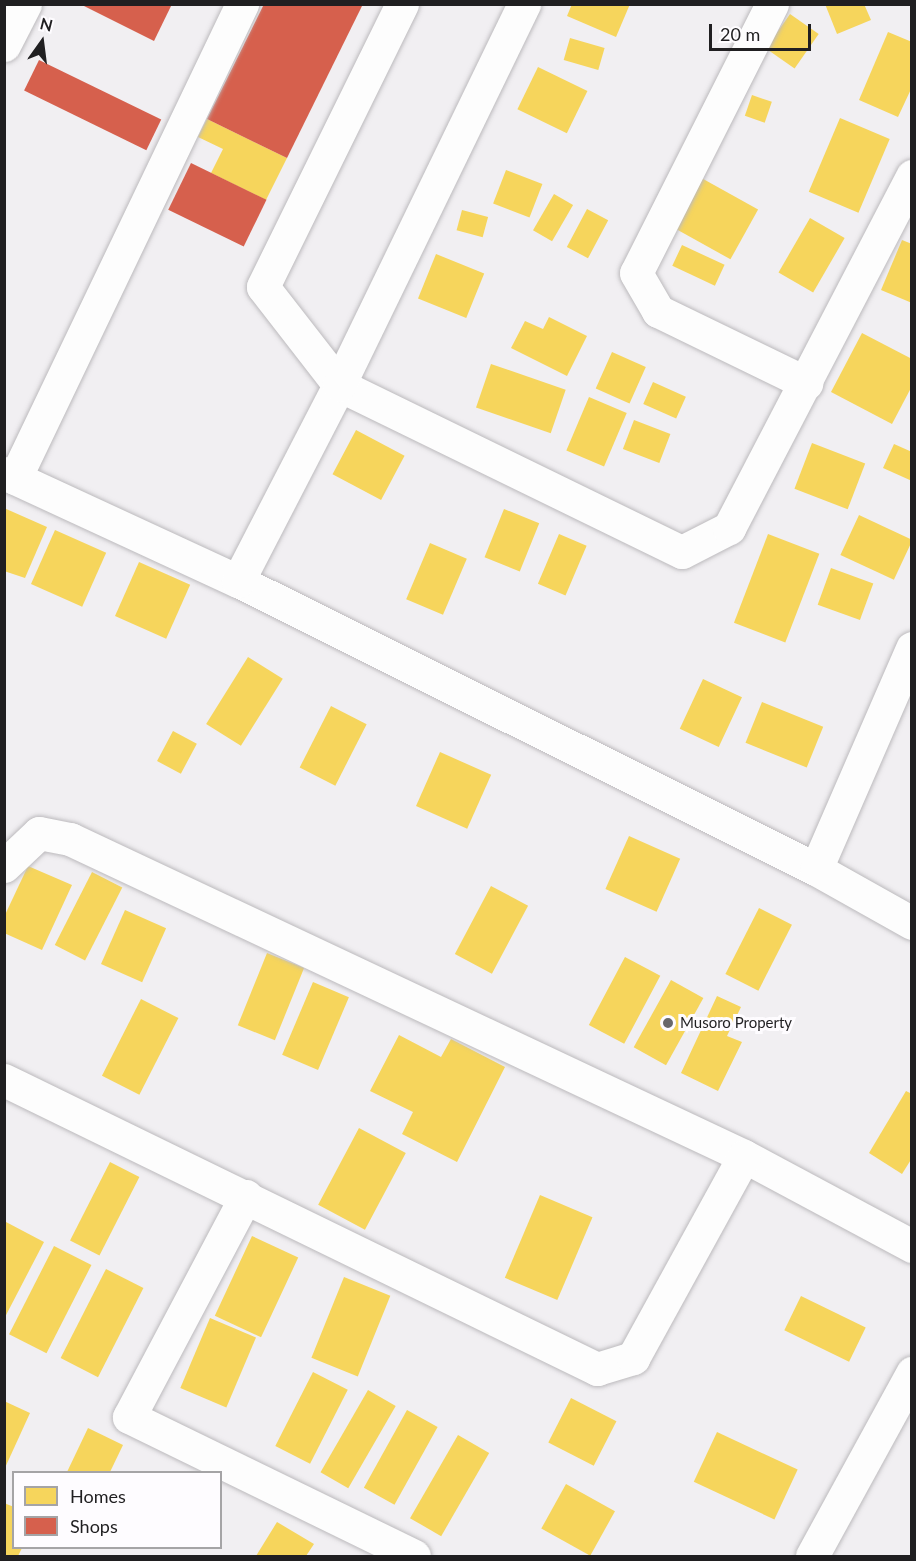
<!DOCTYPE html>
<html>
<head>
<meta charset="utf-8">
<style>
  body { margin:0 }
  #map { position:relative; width:916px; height:1561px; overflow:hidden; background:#f1eff2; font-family:Lato,sans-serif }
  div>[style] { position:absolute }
  .homes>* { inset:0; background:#f6d55c; transform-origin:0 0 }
  .shops>* { inset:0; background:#d6604d; transform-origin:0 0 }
  .roads { filter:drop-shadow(0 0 2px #bcbabd) drop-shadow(0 0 2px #bcbabd) }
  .minor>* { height:33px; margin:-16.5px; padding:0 16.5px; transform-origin:16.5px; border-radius:16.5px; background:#fdfdfd }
  .dots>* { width:16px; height:16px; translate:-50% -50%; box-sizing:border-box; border:3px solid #fefcff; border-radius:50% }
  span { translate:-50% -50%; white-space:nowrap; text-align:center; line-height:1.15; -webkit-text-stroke:6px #fefcff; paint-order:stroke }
  .poi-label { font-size:15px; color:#201f21 }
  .left { translate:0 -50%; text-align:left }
  .frame { position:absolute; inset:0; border:6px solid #201f21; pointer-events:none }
  .legend { position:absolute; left:12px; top:1471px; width:210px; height:78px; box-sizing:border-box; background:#fefcff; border:2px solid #a5a4a6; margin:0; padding:8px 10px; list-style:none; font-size:18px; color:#201f21 }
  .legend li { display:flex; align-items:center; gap:12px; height:30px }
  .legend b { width:30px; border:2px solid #a5a4a6 }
  .north { position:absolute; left:12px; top:12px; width:60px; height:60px; -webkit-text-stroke:4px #fefcff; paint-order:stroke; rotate:14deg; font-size:16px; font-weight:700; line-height:24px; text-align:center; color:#201f21 }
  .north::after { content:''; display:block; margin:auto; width:21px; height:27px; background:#201f21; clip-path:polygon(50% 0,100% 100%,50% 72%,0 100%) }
  .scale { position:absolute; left:709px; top:24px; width:102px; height:27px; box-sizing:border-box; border:3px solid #201f21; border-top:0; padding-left:8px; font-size:18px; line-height:21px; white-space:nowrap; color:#201f21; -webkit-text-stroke:4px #fefcff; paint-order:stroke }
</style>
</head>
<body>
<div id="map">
  <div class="homes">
    <i style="clip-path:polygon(572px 4px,630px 4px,616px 37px,567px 16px)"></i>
    <i style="clip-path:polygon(825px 4px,864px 4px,871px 20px,837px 34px)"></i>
    <i style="left:790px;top:14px;width:35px;height:42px;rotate:35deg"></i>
    <i style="clip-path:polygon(888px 32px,912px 42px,912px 87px,898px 117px,859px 100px)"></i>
    <i style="left:570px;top:38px;width:36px;height:23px;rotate:16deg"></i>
    <i style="left:538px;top:67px;width:55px;height:47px;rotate:26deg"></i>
    <i style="left:752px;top:95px;width:21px;height:22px;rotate:19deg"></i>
    <i style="left:840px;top:118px;width:54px;height:80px;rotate:23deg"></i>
    <i style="clip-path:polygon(207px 119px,287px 158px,266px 200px,211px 173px,223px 149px,198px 137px)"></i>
    <i style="left:506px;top:170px;width:39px;height:36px;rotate:21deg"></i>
    <i style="left:696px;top:175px;width:71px;height:57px;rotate:29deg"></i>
    <i style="left:554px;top:194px;width:22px;height:42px;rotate:30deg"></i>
    <i style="left:587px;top:209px;width:24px;height:43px;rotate:28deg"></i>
    <i style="left:462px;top:210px;width:27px;height:21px;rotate:15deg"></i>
    <i style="left:810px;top:218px;width:40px;height:63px;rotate:30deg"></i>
    <i style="clip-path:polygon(902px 240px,912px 244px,912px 303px,881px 290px)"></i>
    <i style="left:682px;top:245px;width:47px;height:23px;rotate:25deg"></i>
    <i style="left:436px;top:254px;width:52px;height:48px;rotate:22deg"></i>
    <i style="clip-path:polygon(549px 317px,587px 336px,567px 376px,511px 348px,525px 321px,543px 329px)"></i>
    <i style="clip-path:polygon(862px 333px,912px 359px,912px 386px,892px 424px,831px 392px)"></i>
    <i style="left:612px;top:352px;width:37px;height:40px;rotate:24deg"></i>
    <i style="left:491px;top:364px;width:79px;height:46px;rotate:19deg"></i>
    <i style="left:653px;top:382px;width:36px;height:24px;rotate:24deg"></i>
    <i style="left:589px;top:397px;width:41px;height:58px;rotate:23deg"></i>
    <i style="left:634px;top:420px;width:39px;height:31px;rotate:21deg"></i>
    <i style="left:356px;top:430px;width:55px;height:50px;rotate:28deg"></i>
    <i style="left:812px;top:443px;width:57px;height:49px;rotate:21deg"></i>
    <i style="clip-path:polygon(894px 444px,912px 452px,912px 481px,883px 468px)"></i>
    <i style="clip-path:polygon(4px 508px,47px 527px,25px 578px,4px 571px)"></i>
    <i style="left:504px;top:509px;width:38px;height:52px;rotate:22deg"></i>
    <i style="left:859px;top:515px;width:59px;height:44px;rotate:25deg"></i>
    <i style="left:55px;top:530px;width:56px;height:59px;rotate:24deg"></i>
    <i style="left:559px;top:534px;width:30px;height:54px;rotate:23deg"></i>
    <i style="left:768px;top:534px;width:55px;height:95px;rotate:21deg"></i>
    <i style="left:430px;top:543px;width:40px;height:61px;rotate:23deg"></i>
    <i style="left:139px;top:562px;width:56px;height:59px;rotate:24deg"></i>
    <i style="left:831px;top:568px;width:45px;height:39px;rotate:20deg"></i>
    <i style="left:248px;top:657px;width:41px;height:79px;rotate:32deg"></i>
    <i style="left:703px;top:679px;width:43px;height:55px;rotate:25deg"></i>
    <i style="left:762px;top:702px;width:66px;height:44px;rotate:22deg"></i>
    <i style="left:331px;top:706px;width:40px;height:69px;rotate:27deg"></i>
    <i style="left:173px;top:731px;width:27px;height:34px;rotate:28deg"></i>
    <i style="left:440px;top:752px;width:56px;height:59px;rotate:24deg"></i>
    <i style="left:629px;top:836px;width:56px;height:58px;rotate:24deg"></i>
    <i style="clip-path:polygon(28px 866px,72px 885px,42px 950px,4px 933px,4px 917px)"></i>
    <i style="left:92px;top:872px;width:34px;height:82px;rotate:27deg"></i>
    <i style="left:491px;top:886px;width:42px;height:77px;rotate:28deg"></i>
    <i style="left:759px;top:908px;width:37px;height:74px;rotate:27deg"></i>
    <i style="left:125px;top:910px;width:45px;height:59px;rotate:24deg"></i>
    <i style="left:267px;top:953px;width:40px;height:78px;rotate:22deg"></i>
    <i style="left:625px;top:957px;width:40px;height:77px;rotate:28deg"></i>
    <i style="left:671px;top:980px;width:37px;height:77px;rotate:29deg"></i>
    <i style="left:313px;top:982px;width:39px;height:79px;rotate:23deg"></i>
    <i style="clip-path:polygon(717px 996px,741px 1007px,727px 1036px,742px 1042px,718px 1091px,681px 1073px)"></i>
    <i style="left:141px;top:999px;width:42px;height:86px;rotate:27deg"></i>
    <i style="clip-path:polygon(399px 1035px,441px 1057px,451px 1039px,505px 1067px,457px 1162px,402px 1134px,413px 1112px,370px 1091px)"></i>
    <i style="clip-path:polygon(906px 1091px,912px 1094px,912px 1158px,902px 1174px,869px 1153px)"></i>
    <i style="left:359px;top:1128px;width:53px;height:87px;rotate:28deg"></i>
    <i style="left:110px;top:1162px;width:33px;height:88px;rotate:27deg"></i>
    <i style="left:540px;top:1195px;width:57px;height:90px;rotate:23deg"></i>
    <i style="clip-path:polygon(6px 1222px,44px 1242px,4px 1319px,4px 1225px)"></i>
    <i style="left:252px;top:1236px;width:51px;height:88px;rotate:25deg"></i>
    <i style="left:54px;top:1246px;width:42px;height:99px;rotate:27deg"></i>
    <i style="left:106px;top:1269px;width:42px;height:100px;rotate:27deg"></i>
    <i style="left:344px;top:1277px;width:50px;height:87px;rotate:22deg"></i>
    <i style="left:801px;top:1296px;width:72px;height:38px;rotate:26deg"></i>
    <i style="left:210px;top:1318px;width:50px;height:76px;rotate:23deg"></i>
    <i style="left:313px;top:1372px;width:39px;height:83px;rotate:27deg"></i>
    <i style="left:368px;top:1390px;width:32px;height:95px;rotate:30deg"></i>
    <i style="left:571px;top:1398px;width:51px;height:50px;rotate:27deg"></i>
    <i style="clip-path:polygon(4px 1401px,30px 1413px,4px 1470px)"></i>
    <i style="left:407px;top:1410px;width:35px;height:89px;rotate:29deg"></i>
    <i style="clip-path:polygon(88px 1428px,123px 1445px,110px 1472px,67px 1472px)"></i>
    <i style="left:717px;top:1432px;width:89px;height:55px;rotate:25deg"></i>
    <i style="left:458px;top:1435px;width:36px;height:96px;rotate:30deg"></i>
    <i style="left:566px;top:1484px;width:56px;height:51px;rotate:29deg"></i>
    <i style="clip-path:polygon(4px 1503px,14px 1507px,14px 1548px,22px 1548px,18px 1556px,4px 1556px)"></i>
    <i style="clip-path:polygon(277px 1522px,314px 1544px,306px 1556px,256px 1556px)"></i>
  </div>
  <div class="shops">
    <i style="clip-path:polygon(80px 4px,172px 4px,154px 41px)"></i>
    <i style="clip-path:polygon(264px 4px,363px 4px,287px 158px,207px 119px)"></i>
    <i style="left:39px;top:60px;width:136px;height:34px;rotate:26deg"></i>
    <i style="left:191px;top:163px;width:84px;height:52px;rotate:26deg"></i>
  </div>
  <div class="roads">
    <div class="minor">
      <i style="left:402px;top:4px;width:315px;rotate:116.2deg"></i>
      <i style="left:263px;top:287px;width:124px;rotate:52.2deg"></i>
      <i style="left:339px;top:385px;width:381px;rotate:26deg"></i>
      <i style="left:682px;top:552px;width:53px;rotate:-27.1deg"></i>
      <i style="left:729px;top:528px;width:397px;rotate:-62.5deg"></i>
      <i style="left:772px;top:4px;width:301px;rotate:116.8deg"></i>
      <i style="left:636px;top:273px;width:44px;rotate:59.9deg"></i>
      <i style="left:658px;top:311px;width:165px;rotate:25.9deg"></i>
      <i style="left:4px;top:45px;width:46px;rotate:-62.9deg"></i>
      <i style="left:4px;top:473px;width:258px;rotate:24.8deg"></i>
      <i style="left:238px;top:581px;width:646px;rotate:26.49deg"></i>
      <i style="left:816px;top:869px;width:110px;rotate:29.4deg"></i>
      <i style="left:15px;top:478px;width:526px;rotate:-64.41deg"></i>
      <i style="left:238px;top:581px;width:220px;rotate:-62.7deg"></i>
      <i style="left:339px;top:385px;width:424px;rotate:-64.1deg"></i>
      <i style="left:4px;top:866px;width:48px;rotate:-43.3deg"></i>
      <i style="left:39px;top:833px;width:32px;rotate:11deg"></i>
      <i style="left:70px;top:839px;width:745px;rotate:25.19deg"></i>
      <i style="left:744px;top:1156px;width:191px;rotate:28.2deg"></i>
      <i style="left:816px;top:869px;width:241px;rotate:-66.5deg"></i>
      <i style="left:4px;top:1080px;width:660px;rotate:25.98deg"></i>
      <i style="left:597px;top:1369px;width:38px;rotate:-17deg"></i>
      <i style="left:633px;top:1358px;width:230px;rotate:-61.2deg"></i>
      <i style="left:246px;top:1196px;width:250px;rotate:117.9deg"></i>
      <i style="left:129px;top:1417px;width:317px;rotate:26deg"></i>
      <i style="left:812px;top:1556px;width:209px;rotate:-61.3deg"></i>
    </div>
  </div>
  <div class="dots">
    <i style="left:668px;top:1023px;background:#69686a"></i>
  </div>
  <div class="poi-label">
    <span class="left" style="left:680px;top:1023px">Musoro Property</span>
  </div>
  <div class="frame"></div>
  <ul class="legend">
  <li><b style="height:16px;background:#f6d55c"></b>Homes</li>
  <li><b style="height:16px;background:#d6604d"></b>Shops</li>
  </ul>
  <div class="north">N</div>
  <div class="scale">20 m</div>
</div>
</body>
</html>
